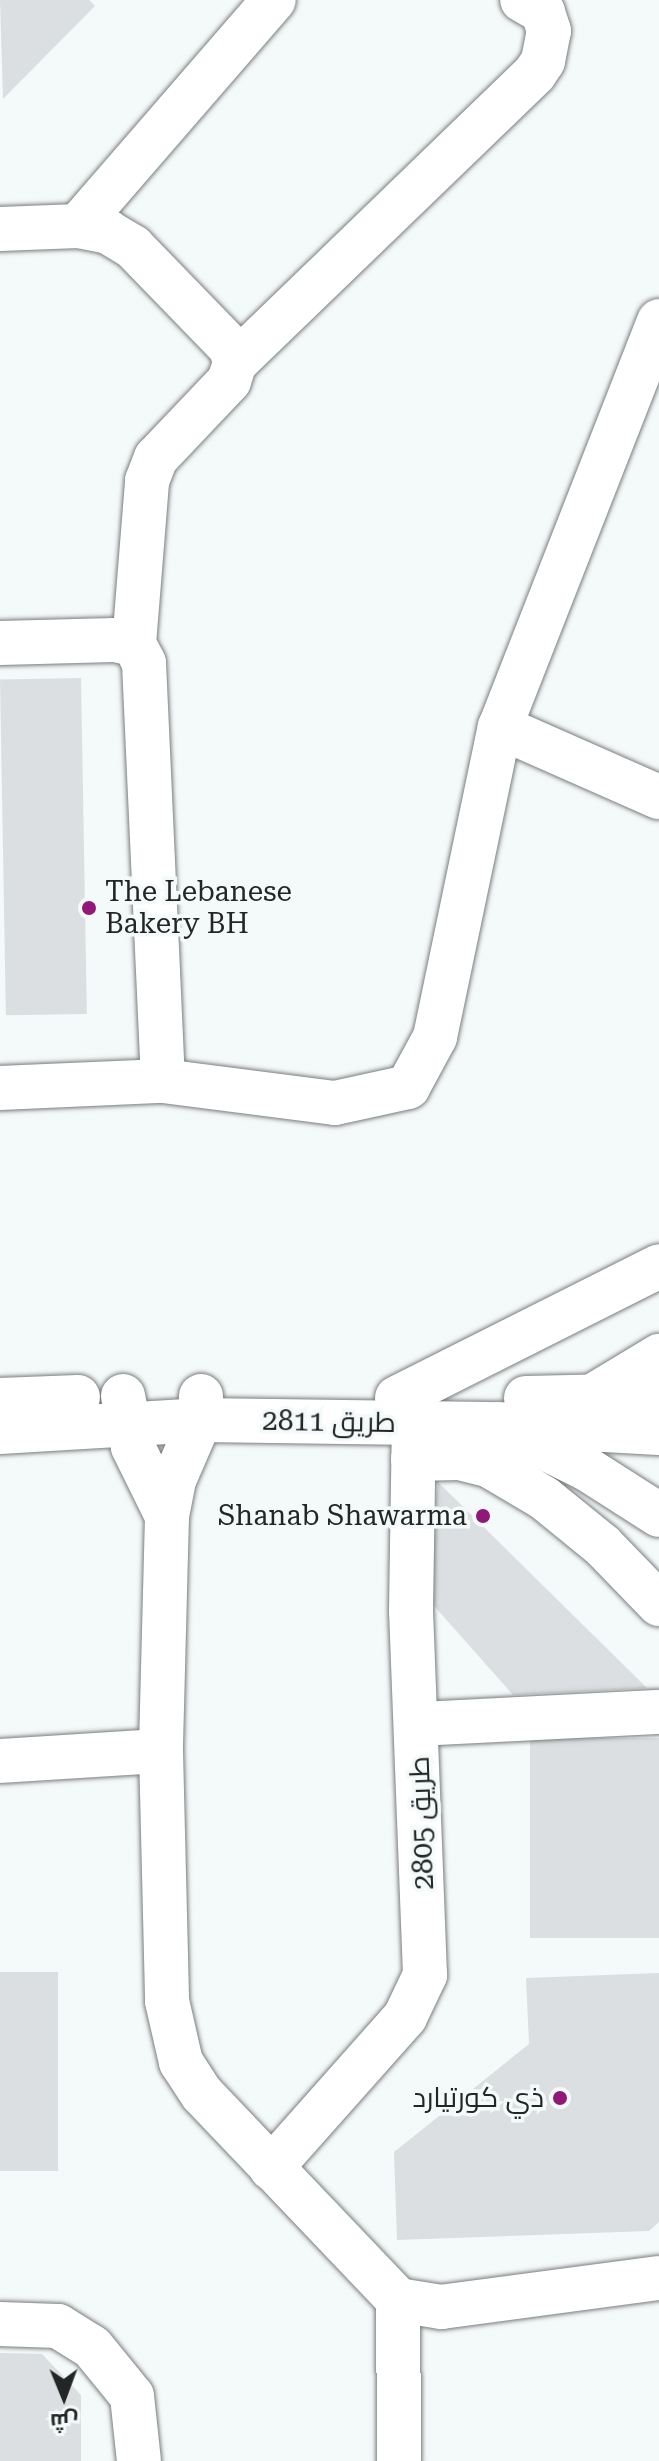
<!DOCTYPE html>
<html>
<head>
<meta charset="utf-8">
<style>
  body { margin:0 }
  #map { position:relative; width:659px; height:2461px; overflow:hidden; background:#f4f9f9; font-family:"Roboto Serif",Cairo,serif }
  div>[style] { position:absolute }
  .building>* { inset:0; background:#dbdfe1; transform-origin:0 0 }
  .roads { filter:drop-shadow(0 0 2px #7a7e7e) drop-shadow(0 0 2px #7a7e7e) }
  .minor>* { height:44px; margin:-22px; padding:0 22px; transform-origin:22px; border-radius:22px; background:#fff }
  .dots>* { width:22px; height:22px; translate:-50% -50%; box-sizing:border-box; border:4px solid #f4f9f9; border-radius:50% }
  span { translate:-50% -50%; white-space:nowrap; text-align:center; line-height:1.15; -webkit-text-stroke:7px #f4f9f9; paint-order:stroke }
  .poi-label { font-size:28px; color:#242626 }
  .left { translate:0 -50%; text-align:left }
  .right { translate:-100% -50%; text-align:right }
  .street-label { font-size:28px; color:#242626 }
  .north { position:absolute; left:24px; top:2357px; width:80px; height:80px; -webkit-text-stroke:6px #f4f9f9; paint-order:stroke; rotate:179deg; font-size:22px; font-weight:700; line-height:32px; text-align:center; color:#242626 }
  .north::after { content:''; display:block; margin:auto; width:28px; height:36px; background:#242626; clip-path:polygon(50% 0,100% 100%,50% 72%,0 100%) }
</style>
</head>
<body>
<div id="map">
  <div class="building">
    <i style="clip-path:polygon(0 0,89px 0,95px 6px,3px 99px)"></i>
    <i style="left:81px;top:678px;width:336px;height:81px;rotate:89deg"></i>
    <i style="clip-path:polygon(438px 1482px,647px 1688px,513px 1695px,427px 1598px)"></i>
    <i style="left:530px;top:1738px;width:129px;height:200px"></i>
    <i style="left:0;top:1972px;width:58px;height:199px"></i>
    <i style="clip-path:polygon(659px 1973px,659px 2222px,649px 2231px,397px 2240px,394px 2152px,529px 2044px,526px 1978px)"></i>
    <i style="clip-path:polygon(0 2353px,42px 2354px,81px 2395px,81px 2461px,0 2461px)"></i>
  </div>
  <div class="roads">
    <div class="minor">
      <i style="left:78px;top:226px;width:299px;rotate:-49.1deg"></i>
      <i style="left:0;top:229px;width:78px;rotate:-2.2deg"></i>
      <i style="left:78px;top:226px;width:31px;rotate:11deg"></i>
      <i style="left:108px;top:232px;width:29px;rotate:31deg"></i>
      <i style="left:133px;top:247px;width:141px;rotate:45.9deg"></i>
      <i style="left:231px;top:348px;width:16px;rotate:75deg"></i>
      <i style="left:0;top:643px;width:114px;rotate:-1.5deg"></i>
      <i style="left:114px;top:640px;width:20px;rotate:11deg"></i>
      <i style="left:134px;top:644px;width:21px;rotate:62deg"></i>
      <i style="left:144px;top:663px;width:418px;rotate:87.4deg"></i>
      <i style="left:134px;top:644px;width:164px;rotate:-85.4deg"></i>
      <i style="left:147px;top:481px;width:25px;rotate:-69deg"></i>
      <i style="left:156px;top:458px;width:106px;rotate:-46.5deg"></i>
      <i style="left:229px;top:381px;width:19px;rotate:-72deg"></i>
      <i style="left:235px;top:363px;width:417px;rotate:-44deg"></i>
      <i style="left:535px;top:73px;width:14px;rotate:-56deg"></i>
      <i style="left:543px;top:61px;width:31px;rotate:-79deg"></i>
      <i style="left:549px;top:31px;width:20px;rotate:-108deg"></i>
      <i style="left:543px;top:12px;width:24px;rotate:-150deg"></i>
      <i style="left:500px;top:727px;width:436px;rotate:-68.6deg"></i>
      <i style="left:0;top:1088px;width:163px;rotate:-2.5deg"></i>
      <i style="left:163px;top:1081px;width:173px;rotate:7.3deg"></i>
      <i style="left:335px;top:1103px;width:75px;rotate:-12.4deg"></i>
      <i style="left:408px;top:1087px;width:57px;rotate:-61.6deg"></i>
      <i style="left:435px;top:1037px;width:317px;rotate:-78.2deg"></i>
      <i style="left:500px;top:727px;width:174px;rotate:23.8deg"></i>
      <i style="left:596px;top:1394px;width:74px;rotate:-31.1deg"></i>
      <i style="left:123px;top:1396px;width:52px;rotate:78.9deg"></i>
      <i style="left:133px;top:1447px;width:77px;rotate:63.8deg"></i>
      <i style="left:201px;top:1396px;width:24px;rotate:92deg"></i>
      <i style="left:200px;top:1420px;width:65px;rotate:113.4deg"></i>
      <i style="left:174px;top:1480px;width:37px;rotate:101deg"></i>
      <i style="left:167px;top:1516px;width:235px;rotate:91.5deg"></i>
      <i style="left:161px;top:1751px;width:250px;rotate:88.6deg"></i>
      <i style="left:167px;top:2001px;width:63px;rotate:77.1deg"></i>
      <i style="left:181px;top:2062px;width:38px;rotate:57deg"></i>
      <i style="left:202px;top:2094px;width:284px;rotate:46.4deg"></i>
      <i style="left:398px;top:2300px;width:44px;rotate:9.2deg"></i>
      <i style="left:441px;top:2307px;width:220px;rotate:-7.6deg"></i>
      <i style="left:397px;top:1398px;width:293px;rotate:-26.7deg"></i>
      <i style="left:526px;top:1398px;width:133px;rotate:-1.3deg"></i>
      <i style="left:0;top:1400px;width:78px;rotate:-2.2deg"></i>
      <i style="left:510px;top:1431px;width:86px;rotate:26.3deg"></i>
      <i style="left:587px;top:1469px;width:85px;rotate:32.6deg"></i>
      <i style="left:0;top:1432px;width:200px;rotate:-3.4deg"></i>
      <i style="left:200px;top:1420px;width:297px;rotate:0.8deg"></i>
      <i style="left:497px;top:1424px;width:162px;rotate:3.2deg"></i>
      <i style="left:413px;top:1459px;width:46px;rotate:-1.2deg"></i>
      <i style="left:459px;top:1458px;width:32px;rotate:14deg"></i>
      <i style="left:490px;top:1466px;width:63px;rotate:30.7deg"></i>
      <i style="left:544px;top:1498px;width:76px;rotate:39.1deg"></i>
      <i style="left:603px;top:1546px;width:81px;rotate:46deg"></i>
      <i style="left:419px;top:1724px;width:240px;rotate:-2.9deg"></i>
      <i style="left:0;top:1761px;width:161px;rotate:-3.6deg"></i>
      <i style="left:271px;top:2168px;width:202px;rotate:-48.4deg"></i>
      <i style="left:405px;top:2017px;width:47px;rotate:-64.5deg"></i>
      <i style="left:425px;top:1975px;width:365px;rotate:-92.2deg"></i>
      <i style="left:411px;top:1610px;width:187px;rotate:-89.1deg"></i>
      <i style="left:398px;top:2300px;width:161px;rotate:89.6deg"></i>
      <i style="left:0;top:2324px;width:58px;rotate:2deg"></i>
      <i style="left:58px;top:2326px;width:40px;rotate:32deg"></i>
      <i style="left:92px;top:2347px;width:63px;rotate:50.8deg"></i>
      <i style="left:132px;top:2396px;width:65px;rotate:83.9deg"></i>
    </div>
  </div>
  <div class="dots">
    <i style="left:89px;top:908px;background:#901977"></i>
    <i style="left:483px;top:1516px;background:#901977"></i>
    <i style="left:560px;top:2098px;background:#901977"></i>
  </div>
  <div class="poi-label">
    <span class="left" style="left:105px;top:908px">The Lebanese<br>Bakery BH</span>
    <span class="right" style="left:467px;top:1516px">Shanab Shawarma</span>
    <span class="right" style="left:544px;top:2098px">ذي كورتيارد</span>
  </div>
  <div class="street-label">
    <span style="left:329px;top:1422px;rotate:1deg">طريق 2811</span>
    <span style="left:422px;top:1823px;rotate:-92deg">طريق 2805</span>
  </div>
  <div class="north">ش</div>
</div>
</body>
</html>
